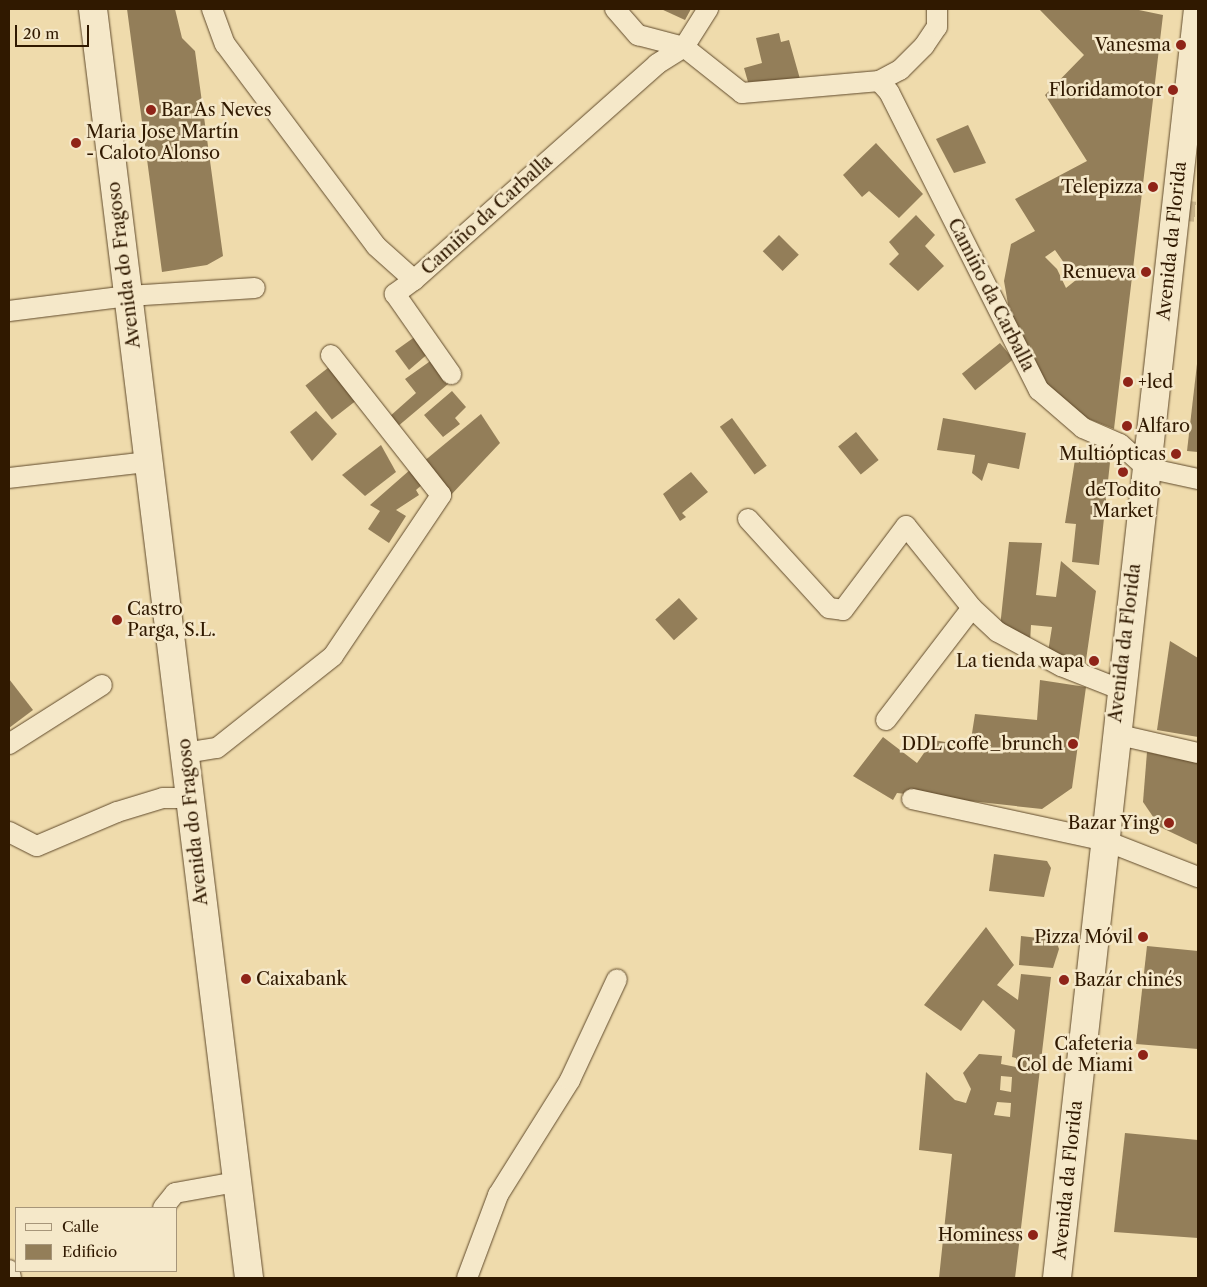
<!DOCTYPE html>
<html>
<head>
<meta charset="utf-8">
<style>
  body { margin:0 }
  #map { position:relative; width:1207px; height:1287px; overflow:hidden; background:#efdbac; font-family:"Libre Caslon Text",serif }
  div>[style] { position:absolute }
  .building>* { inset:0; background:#937e59; transform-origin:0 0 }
  .street-tunnel>* { height:20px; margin-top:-10px; transform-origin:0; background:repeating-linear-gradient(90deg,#c9b48a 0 20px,transparent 0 30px) }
  .roads { filter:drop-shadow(0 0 1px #604a2b) drop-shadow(0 0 1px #604a2b) }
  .street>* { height:20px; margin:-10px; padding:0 10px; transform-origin:10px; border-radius:10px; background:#f5e8c9 }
  .secondary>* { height:28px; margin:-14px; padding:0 14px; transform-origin:14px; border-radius:14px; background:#f5e8c9 }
  .dots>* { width:14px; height:14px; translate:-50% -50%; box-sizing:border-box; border:2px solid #f5e8c9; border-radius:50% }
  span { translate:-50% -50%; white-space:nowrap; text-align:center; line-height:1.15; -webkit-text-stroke:5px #f5e8c9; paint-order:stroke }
  .poi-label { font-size:18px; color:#301900 }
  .right { translate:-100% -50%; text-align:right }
  .left { translate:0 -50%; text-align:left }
  .street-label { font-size:18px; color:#301900 }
  .frame { position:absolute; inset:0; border:10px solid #301900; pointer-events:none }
  .legend { position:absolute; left:15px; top:1207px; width:162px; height:65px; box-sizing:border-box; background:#f5e8c9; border:1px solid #a69579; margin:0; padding:6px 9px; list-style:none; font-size:15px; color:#301900 }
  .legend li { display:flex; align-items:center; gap:10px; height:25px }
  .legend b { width:25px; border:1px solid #a69579 }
  .scale { position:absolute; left:15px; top:25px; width:74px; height:22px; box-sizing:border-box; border:2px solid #301900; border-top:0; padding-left:6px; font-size:15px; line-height:18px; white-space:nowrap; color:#301900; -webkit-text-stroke:4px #f5e8c9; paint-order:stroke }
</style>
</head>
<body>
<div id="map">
  <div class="building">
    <i style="clip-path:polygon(127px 9px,175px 9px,182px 38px,195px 51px,223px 256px,207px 265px,162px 272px)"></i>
    <i style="clip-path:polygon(661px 9px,691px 9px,685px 20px)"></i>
    <i style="clip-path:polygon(evenodd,1134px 9px,1163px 15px,1114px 429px,1076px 414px,1048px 387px,1010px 316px,1004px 281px,1011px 244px,1035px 231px,1015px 199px,1087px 161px,1045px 95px,1084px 55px,1040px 10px,1134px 9px,1055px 250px,1076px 280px,1066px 288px,1057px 269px,1045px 257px,1055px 250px)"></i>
    <i style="clip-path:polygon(779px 33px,781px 42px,789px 40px,800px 79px,748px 82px,744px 68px,762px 63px,756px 38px)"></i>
    <i style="clip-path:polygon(968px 125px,986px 163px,954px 173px,936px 139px)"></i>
    <i style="clip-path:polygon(876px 143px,923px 194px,899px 218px,869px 191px,862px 197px,843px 175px)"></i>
    <i style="clip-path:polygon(916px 215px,935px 235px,925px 246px,944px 266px,918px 291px,889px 264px,899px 254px,889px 242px)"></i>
    <i style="left:779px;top:235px;width:28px;height:23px;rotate:45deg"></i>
    <i style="clip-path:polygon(416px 336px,430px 352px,409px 370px,395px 351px)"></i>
    <i style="left:1000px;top:343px;width:21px;height:49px;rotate:51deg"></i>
    <i style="clip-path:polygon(436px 357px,454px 379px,397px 427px,389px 417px,416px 393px,405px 379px)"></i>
    <i style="left:333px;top:364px;width:43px;height:35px;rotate:52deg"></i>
    <i style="clip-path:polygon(1197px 364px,1198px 364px,1198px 452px,1187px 451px)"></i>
    <i style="clip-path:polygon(452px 391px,466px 407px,455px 418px,460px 424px,443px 437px,424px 415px)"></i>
    <i style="clip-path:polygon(316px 411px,337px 434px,312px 461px,290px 432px)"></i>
    <i style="clip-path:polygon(481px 414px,500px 443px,449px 497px,423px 462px)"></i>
    <i style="left:732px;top:418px;width:59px;height:15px;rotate:54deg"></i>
    <i style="clip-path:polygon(943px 418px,1026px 433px,1019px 469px,988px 463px,982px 481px,972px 473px,975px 455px,937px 450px)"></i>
    <i style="left:856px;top:432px;width:36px;height:23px;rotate:51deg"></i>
    <i style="clip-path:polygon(381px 445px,396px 472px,365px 496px,342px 475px)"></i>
    <i style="clip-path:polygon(1077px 447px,1111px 453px,1099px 565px,1072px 562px,1076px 524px,1065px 523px)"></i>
    <i style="clip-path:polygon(411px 469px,423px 484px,416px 490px,419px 495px,396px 510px,406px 516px,389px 543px,368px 529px,380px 511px,370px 505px)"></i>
    <i style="clip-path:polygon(691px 472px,708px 492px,682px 513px,686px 517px,680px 521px,663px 494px)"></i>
    <i style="clip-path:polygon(1009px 542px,1042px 543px,1036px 595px,1056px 597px,1061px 561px,1096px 591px,1085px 667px,1048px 652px,1052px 627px,1031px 625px,1030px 643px,1000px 627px)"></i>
    <i style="left:679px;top:598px;width:28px;height:32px;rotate:48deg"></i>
    <i style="clip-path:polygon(1170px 641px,1198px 658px,1198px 737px,1157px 730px)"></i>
    <i style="clip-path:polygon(9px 679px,33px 710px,9px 728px)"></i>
    <i style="clip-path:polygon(1040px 680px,1086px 687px,1072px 788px,1042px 809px,897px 793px,893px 800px,853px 776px,883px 737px,917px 763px,933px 740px,970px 746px,975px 714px,1037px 720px)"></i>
    <i style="clip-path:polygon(1147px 752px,1198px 763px,1198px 845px,1160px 827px,1143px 802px)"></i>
    <i style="clip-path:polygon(994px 854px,1047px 861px,1051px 868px,1044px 897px,989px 891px)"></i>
    <i style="clip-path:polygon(evenodd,986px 927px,1014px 965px,997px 985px,1018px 1000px,1021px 974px,1051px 977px,1015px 1278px,939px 1278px,952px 1154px,919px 1150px,926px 1072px,955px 1100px,966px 1103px,971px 1089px,963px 1073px,979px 1054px,1002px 1056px,1001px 1064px,1016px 1067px,1016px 1058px,1012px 1057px,1015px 1030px,983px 1000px,961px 1031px,924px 1005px,986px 927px,1001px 1076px,1012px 1077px,1011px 1092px,1000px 1090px,1001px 1076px,986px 927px,997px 1102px,1011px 1103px,1010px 1117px,994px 1115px,997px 1102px)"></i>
    <i style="clip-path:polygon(1021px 936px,1056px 940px,1059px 949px,1053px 968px,1019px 965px)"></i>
    <i style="clip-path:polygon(1147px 946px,1198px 951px,1198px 1049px,1136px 1044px)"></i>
    <i style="clip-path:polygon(1125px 1133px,1198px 1140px,1198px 1238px,1114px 1232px)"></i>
  </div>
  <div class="street-tunnel">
    <i style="left:1175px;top:210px;width:23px;rotate:5deg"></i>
  </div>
  <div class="roads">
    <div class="street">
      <i style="left:212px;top:9px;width:37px;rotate:70deg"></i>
      <i style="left:225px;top:44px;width:252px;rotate:53.2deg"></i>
      <i style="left:376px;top:246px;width:51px;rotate:41.8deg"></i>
      <i style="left:414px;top:280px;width:325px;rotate:-41.6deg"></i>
      <i style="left:657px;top:64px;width:32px;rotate:-32deg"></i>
      <i style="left:684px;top:47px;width:45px;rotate:-57.7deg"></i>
      <i style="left:615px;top:9px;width:35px;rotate:49deg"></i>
      <i style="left:638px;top:35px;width:48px;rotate:14.6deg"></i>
      <i style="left:684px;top:47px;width:74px;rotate:38.4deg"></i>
      <i style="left:742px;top:93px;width:138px;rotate:-5deg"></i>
      <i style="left:879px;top:81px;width:15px;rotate:48deg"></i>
      <i style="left:889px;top:92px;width:334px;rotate:63.3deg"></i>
      <i style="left:1039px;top:390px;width:58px;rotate:40.8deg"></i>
      <i style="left:1083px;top:428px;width:40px;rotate:23.4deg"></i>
      <i style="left:1120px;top:444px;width:36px;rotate:42deg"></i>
      <i style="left:1147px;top:468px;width:52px;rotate:12.2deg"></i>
      <i style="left:879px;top:81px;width:24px;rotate:-28deg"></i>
      <i style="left:900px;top:70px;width:34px;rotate:-45deg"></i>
      <i style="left:924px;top:46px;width:23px;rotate:-56deg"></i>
      <i style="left:937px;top:27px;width:18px;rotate:-90deg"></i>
      <i style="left:414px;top:280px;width:24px;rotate:144deg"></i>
      <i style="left:395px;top:294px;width:98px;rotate:55deg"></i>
      <i style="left:9px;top:311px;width:120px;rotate:-7.2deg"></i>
      <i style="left:128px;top:296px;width:127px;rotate:-3.6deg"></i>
      <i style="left:9px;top:478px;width:139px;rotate:-6.6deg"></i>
      <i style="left:748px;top:519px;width:120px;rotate:47.7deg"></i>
      <i style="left:829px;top:608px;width:14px;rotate:8deg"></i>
      <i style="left:843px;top:610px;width:105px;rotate:-53.1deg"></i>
      <i style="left:906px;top:526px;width:105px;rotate:51.2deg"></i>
      <i style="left:972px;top:608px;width:35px;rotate:43deg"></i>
      <i style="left:998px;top:632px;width:72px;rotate:28.4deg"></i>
      <i style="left:1061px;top:666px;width:62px;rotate:21.6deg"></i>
      <i style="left:886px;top:720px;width:141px;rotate:-52.5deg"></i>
      <i style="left:1115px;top:734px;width:85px;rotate:12.9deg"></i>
      <i style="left:9px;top:744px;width:110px;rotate:-32.4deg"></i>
      <i style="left:185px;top:753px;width:32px;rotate:-9deg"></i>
      <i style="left:217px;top:748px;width:148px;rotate:-38.4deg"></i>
      <i style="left:333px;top:656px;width:194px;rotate:-56.1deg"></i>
      <i style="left:441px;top:495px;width:178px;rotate:-128.2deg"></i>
      <i style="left:912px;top:799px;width:198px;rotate:12.2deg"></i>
      <i style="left:1106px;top:841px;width:99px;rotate:21.4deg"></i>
      <i style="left:9px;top:832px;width:31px;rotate:27deg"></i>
      <i style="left:37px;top:846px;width:87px;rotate:-23deg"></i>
      <i style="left:117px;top:812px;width:48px;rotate:-16.9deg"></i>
      <i style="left:163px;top:798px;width:27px"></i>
      <i style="left:163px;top:1208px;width:19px;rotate:-51deg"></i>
      <i style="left:175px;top:1193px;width:62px;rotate:-10.2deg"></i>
      <i style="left:9px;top:1270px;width:8px;rotate:76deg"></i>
      <i style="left:467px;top:1278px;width:89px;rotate:-69.5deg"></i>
      <i style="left:498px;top:1195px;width:136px;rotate:-57.9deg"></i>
      <i style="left:570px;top:1080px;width:111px;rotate:-65deg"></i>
    </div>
    <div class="secondary">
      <i style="left:93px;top:9px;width:1279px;rotate:82.99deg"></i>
      <i style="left:1057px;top:1278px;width:1277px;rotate:-83.66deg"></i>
    </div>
  </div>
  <div class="dots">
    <i style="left:1181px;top:45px;background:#8f2418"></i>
    <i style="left:1173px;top:90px;background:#8f2418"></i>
    <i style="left:151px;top:110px;background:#8f2418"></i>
    <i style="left:76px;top:143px;background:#8f2418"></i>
    <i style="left:1153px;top:187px;background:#8f2418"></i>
    <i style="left:1146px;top:272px;background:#8f2418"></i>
    <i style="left:1128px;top:382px;background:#8f2418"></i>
    <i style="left:1127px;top:426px;background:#8f2418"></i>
    <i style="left:1176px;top:454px;background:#8f2418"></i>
    <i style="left:1123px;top:472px;background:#8f2418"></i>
    <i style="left:117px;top:620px;background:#8f2418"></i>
    <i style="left:1094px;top:661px;background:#8f2418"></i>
    <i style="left:1073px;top:744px;background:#8f2418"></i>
    <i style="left:1169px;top:823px;background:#8f2418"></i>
    <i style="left:1143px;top:937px;background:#8f2418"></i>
    <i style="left:246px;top:979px;background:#8f2418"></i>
    <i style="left:1064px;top:980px;background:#8f2418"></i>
    <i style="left:1143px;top:1055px;background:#8f2418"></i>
    <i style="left:1033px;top:1235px;background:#8f2418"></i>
  </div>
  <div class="poi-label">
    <span class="right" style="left:1171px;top:45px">Vanesma</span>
    <span class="right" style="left:1163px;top:90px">Floridamotor</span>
    <span class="left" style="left:161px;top:110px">Bar As Neves</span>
    <span class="left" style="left:86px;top:143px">Maria Jose Martín<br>- Caloto Alonso</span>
    <span class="right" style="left:1143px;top:187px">Telepizza</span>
    <span class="right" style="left:1136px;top:272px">Renueva</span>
    <span class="left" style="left:1138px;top:382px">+led</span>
    <span class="left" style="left:1137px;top:426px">Alfaro</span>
    <span class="right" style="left:1166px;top:454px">Multiópticas</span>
    <span style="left:1123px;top:501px">deTodito<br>Market</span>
    <span class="left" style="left:127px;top:620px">Castro<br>Parga, S.L.</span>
    <span class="right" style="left:1084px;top:661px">La tienda wapa</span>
    <span class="right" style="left:1063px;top:744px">DDL coffe_brunch</span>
    <span class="right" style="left:1159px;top:823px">Bazar Ying</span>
    <span class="right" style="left:1133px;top:937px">Pizza Móvil</span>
    <span class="left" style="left:256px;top:979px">Caixabank</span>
    <span class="left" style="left:1074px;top:980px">Bazár chinés</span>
    <span class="right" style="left:1133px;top:1055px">Cafeteria<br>Col de Miami</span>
    <span class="right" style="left:1023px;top:1235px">Hominess</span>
  </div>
  <div class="street-label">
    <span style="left:487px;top:215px;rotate:-42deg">Camiño da Carballa</span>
    <span style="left:1172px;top:241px;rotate:-84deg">Avenida da Florida</span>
    <span style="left:124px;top:265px;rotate:-97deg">Avenida do Fragoso</span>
    <span style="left:991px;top:295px;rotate:63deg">Camiño da Carballa</span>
    <span style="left:1125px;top:643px;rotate:-83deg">Avenida da Florida</span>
    <span style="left:193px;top:822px;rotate:-96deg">Avenida do Fragoso</span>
    <span style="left:1068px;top:1180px;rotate:-84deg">Avenida da Florida</span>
  </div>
  <div class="frame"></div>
  <ul class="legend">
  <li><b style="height:6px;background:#f5e8c9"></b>Calle</li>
  <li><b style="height:14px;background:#937e59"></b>Edificio</li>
  </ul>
  <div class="scale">20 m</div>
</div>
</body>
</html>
